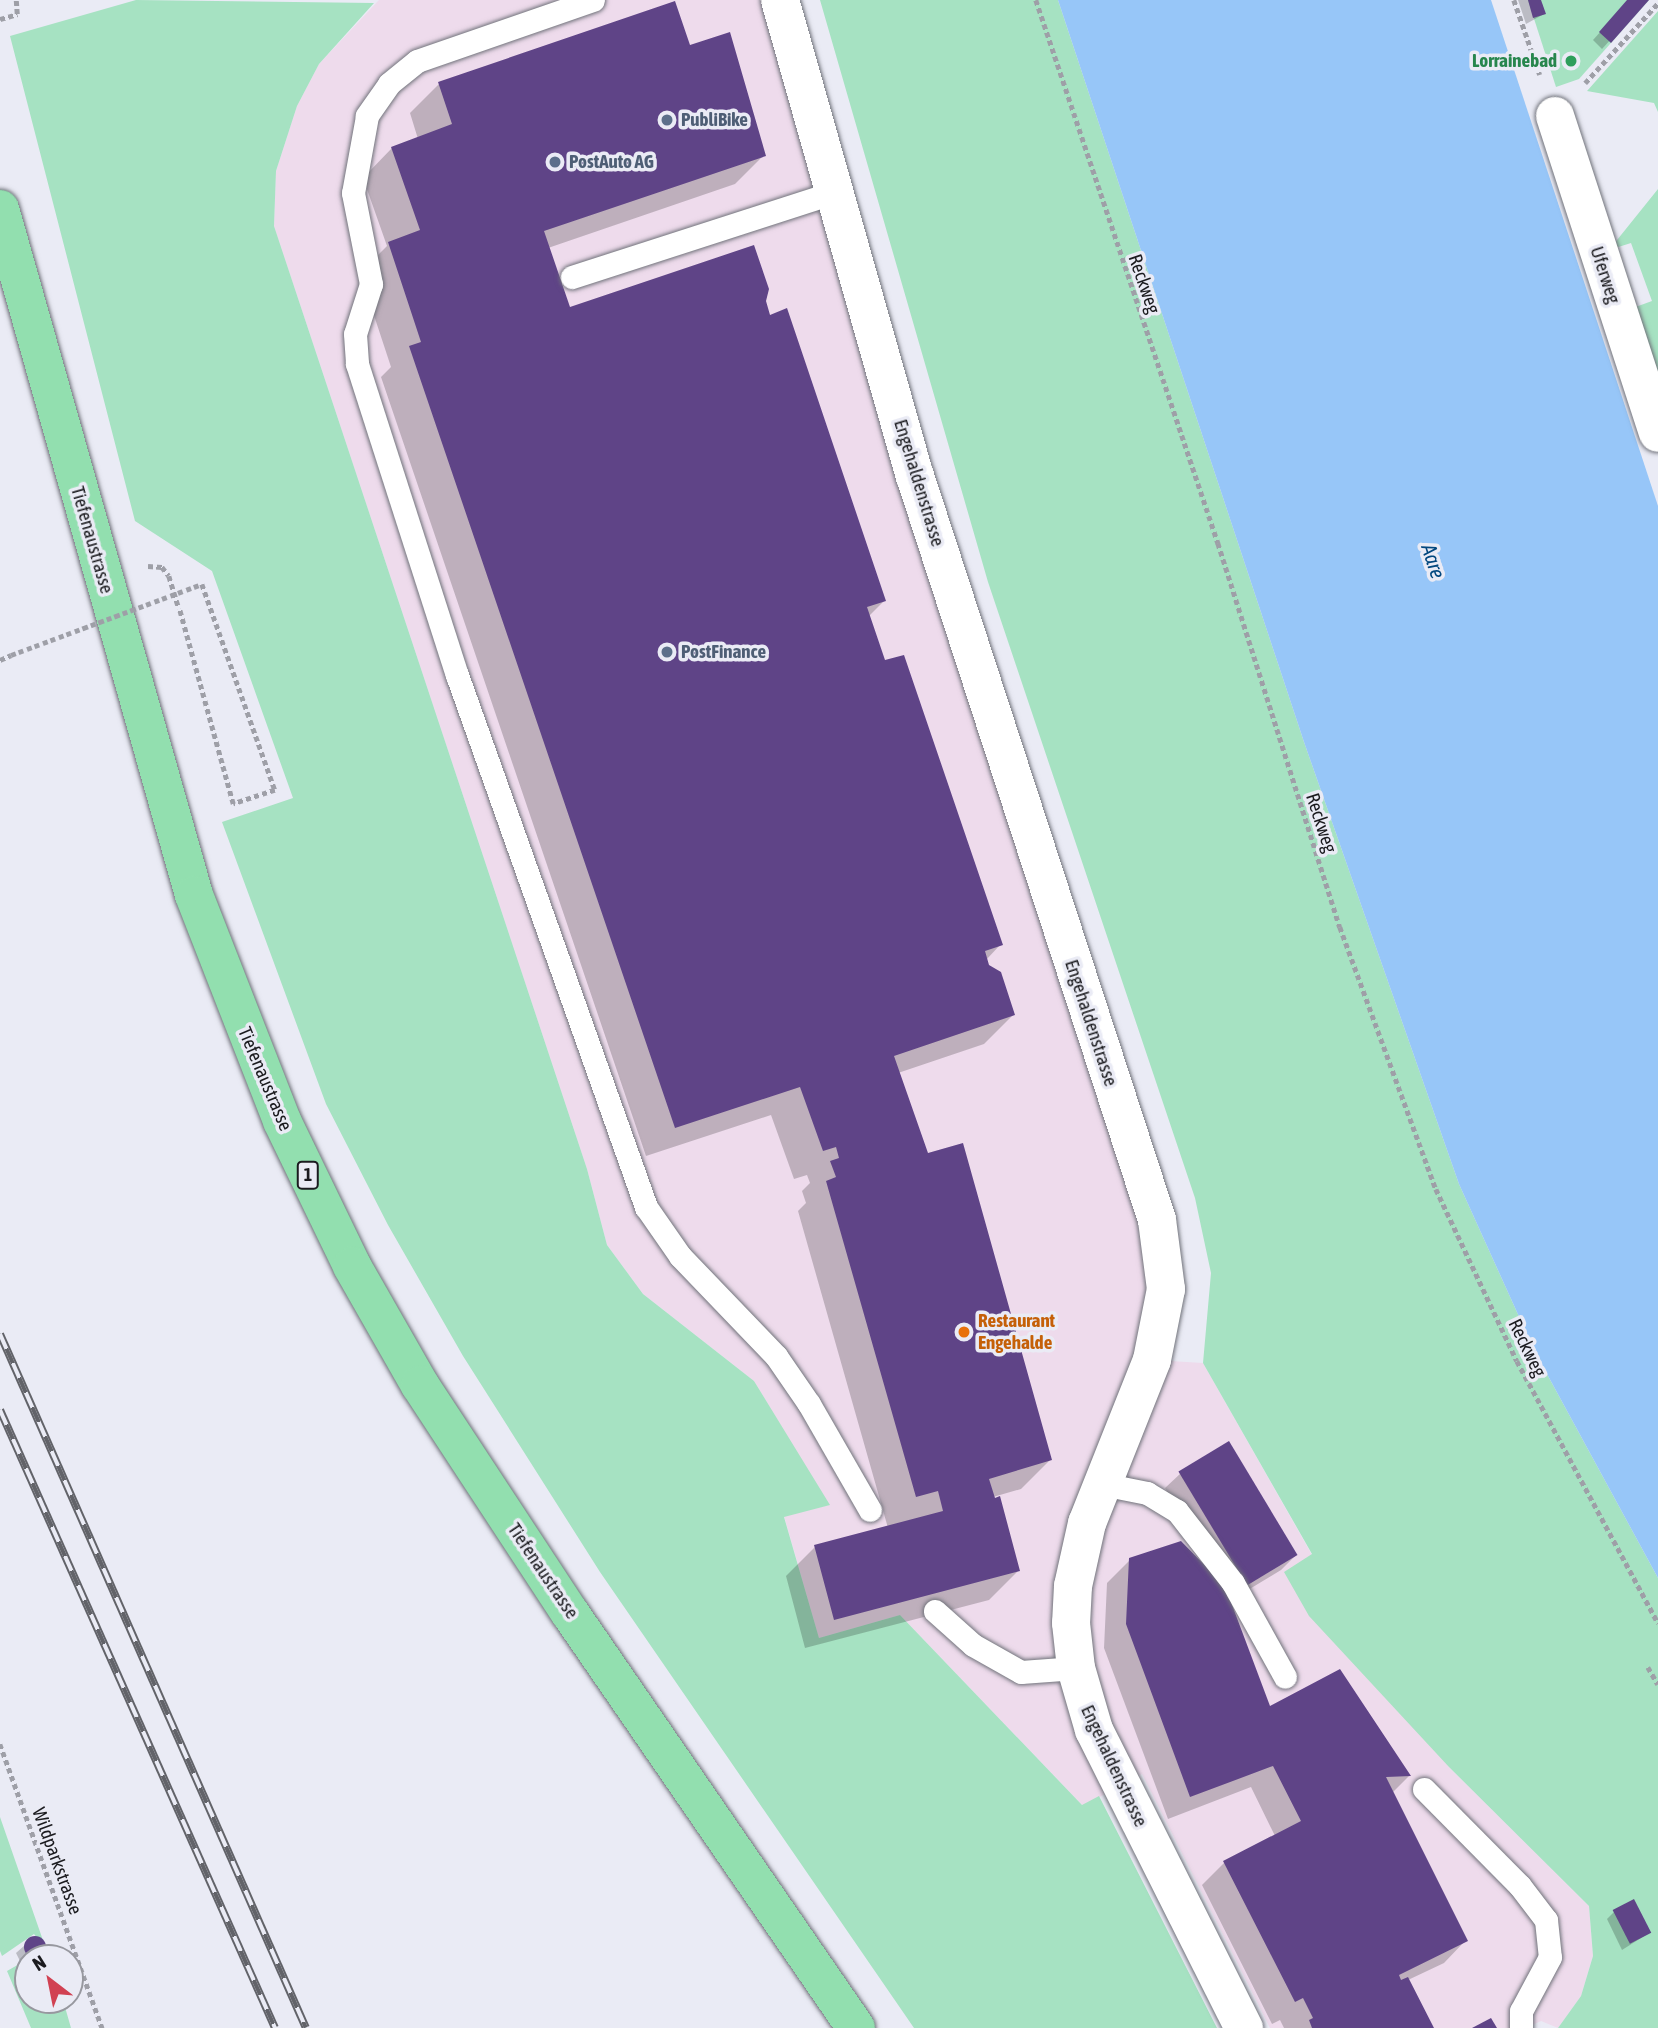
<!DOCTYPE html>
<html>
<head>
<meta charset="utf-8">
<style>
  body { margin:0 }
  #map { position:relative; width:1658px; height:2028px; overflow:hidden; background:#eaebf5; font-family:"Asap Condensed",sans-serif }
  div>[style] { position:absolute }
  .commercial>* { inset:0; background:#eedbec }
  .green>* { inset:0; background:#a6e2c2 }
  .water>* { inset:0; background:#97c6f8 }
  .shadow>* { inset:0; background:#0003 }
  .building>* { inset:0; background:#5f4487; transform-origin:0 0 }
  .round { border-radius:50% }
  .path>* { height:4.5px; margin-top:-2.25px; transform-origin:0; background:repeating-linear-gradient(90deg,#9e9fa7 0 5px,transparent 0 8.5px) }
  .roads { filter:drop-shadow(0 0 2px #71737b) drop-shadow(0 0 2px #71737b) }
  .service>* { height:23px; margin:-11.5px; padding:0 11.5px; transform-origin:11.5px; border-radius:11.5px; background:#fff }
  .minor>* { height:38px; margin:-19px; padding:0 19px; transform-origin:19px; border-radius:19px; background:#fff }
  .primary>* { height:38px; margin:-19px; padding:0 19px; transform-origin:19px; border-radius:19px; background:#92dfaf }
  .rail>* { height:8px; margin-top:-4px; transform-origin:0; background:repeating-linear-gradient(90deg,#eaebf5 0 16px,#626369 0 32px); box-sizing:border-box; border-block:2px solid #626369 }
  .path-bridge>* { height:4.5px; margin-top:-2.25px; transform-origin:0; background:repeating-linear-gradient(90deg,#9e9fa7 0 5px,transparent 0 8.5px) }
  .dots>* { width:19px; height:19px; translate:-50% -50%; box-sizing:border-box; border:4px solid #eaebf5; border-radius:50% }
  span { translate:-50% -50%; white-space:nowrap; text-align:center; line-height:1.15; -webkit-text-stroke:7px #eaebf5; paint-order:stroke }
  .shield-label span { padding:2px 5px; background:#eaebf5; border:2px solid; border-radius:5px; -webkit-text-stroke-width:0 }
  .shield-label { font-size:18px; color:#1b1b1f; font-weight:700 }
  .leisure-label { font-size:19px; color:#27864d; font-weight:700 }
  .right { translate:-100% -50%; text-align:right }
  .service-label { font-size:19px; color:#4e5e75; font-weight:700 }
  .left { translate:0 -50%; text-align:left }
  .street-label { font-size:19px; color:#1b1b1f }
  .food-label { font-size:19px; color:#c56008; font-weight:700 }
  .water-label { font-size:21px; color:#02477e; font-style:italic }
  .north { position:absolute; left:14px; top:1944px; width:70px; height:70px; box-sizing:border-box; background:#eaebf5; border:2px solid #97989f; border-radius:50%; rotate:328deg; font-size:19px; font-weight:700; line-height:28px; text-align:center; color:#1b1b1f }
  .north::after { content:''; display:block; margin:auto; width:24px; height:32px; background:#d14152; clip-path:polygon(50% 0,100% 100%,50% 72%,0 100%) }
</style>
</head>
<body>
<div id="map">
  <div class="commercial">
    <i style="clip-path:polygon(379px 0,772px 0,1156px 1220px,1154px 1360px,1203px 1363px,1312px 1555px,1449px 1767px,1589px 1906px,1593px 1956px,1581px 1996px,1558px 2028px,1541px 2021px,1526px 2028px,1270px 2028px,1142px 1774px,1083px 1806px,900px 1615px,819px 1638px,784px 1516px,829px 1505px,754px 1381px,643px 1294px,607px 1245px,587px 1169px,274px 226px,276px 171px,297px 106px,319px 64px)"></i>
  </div>
  <div class="green">
    <i style="clip-path:polygon(136px 0,374px 3px,319px 64px,297px 106px,276px 171px,274px 226px,587px 1169px,607px 1245px,643px 1294px,754px 1381px,830px 1505px,784px 1517px,819px 1638px,900px 1615px,1082px 1805px,1099px 1796px,1217px 2028px,914px 2028px,600px 1572px,463px 1356px,388px 1225px,326px 1104px,222px 822px,293px 798px,212px 571px,135px 521px,10px 36px)"></i>
    <i style="clip-path:polygon(820px 0,1058px 0,1304px 742px,1459px 1184px,1535px 1352px,1658px 1578px,1658px 2028px,1558px 2028px,1581px 1996px,1593px 1956px,1589px 1906px,1449px 1767px,1309px 1616px,1284px 1572px,1312px 1554px,1203px 1363px,1211px 1273px,1195px 1198px,988px 582px)"></i>
    <i style="clip-path:polygon(1528px 0,1649px 0,1579px 79px,1556px 87px)"></i>
    <i style="clip-path:polygon(1658px 11px,1658px 112px,1654px 103px,1587px 91px)"></i>
    <i style="clip-path:polygon(1658px 189px,1658px 396px,1630px 309px,1652px 301px,1631px 243px,1609px 250px)"></i>
    <i style="clip-path:polygon(0 1817px,46px 1949px,49px 1958px,37px 1958px,46px 1949px,34px 1934px,2px 1956px,0 1951px)"></i>
    <i style="clip-path:polygon(28px 1959px,28px 2000px,63px 2000px,71px 2028px,31px 2028px,7px 1971px)"></i>
  </div>
  <div class="water">
    <i style="clip-path:polygon(1058px 0,1491px 0,1658px 506px,1658px 1578px,1535px 1352px,1459px 1184px,1304px 742px)"></i>
  </div>
  <div class="shadow">
    <i style="clip-path:polygon(1518px 0,1539px 0,1544px 14px,1526px 24px)"></i>
    <i style="clip-path:polygon(1629px 0,1647px 0,1602px 49px,1593px 40px)"></i>
    <i style="clip-path:polygon(689px 47px,764px 155px,735px 184px,548px 248px,569px 309px,764px 301px,884px 601px,868px 617px,884px 663px,1001px 944px,986px 960px,1013px 1015px,984px 1044px,898px 1073px,927px 1156px,1050px 1460px,1021px 1489px,993px 1497px,1018px 1571px,989px 1600px,805px 1648px,786px 1576px,815px 1547px,888px 1528px,798px 1211px,806px 1203px,802px 1191px,810px 1183px,807px 1175px,794px 1179px,771px 1115px,646px 1156px,381px 377px,391px 367px,360px 273px,387px 246px,363px 178px,392px 148px,418px 139px,410px 113px,439px 84px)"></i>
    <i style="clip-path:polygon(1181px 1473px,1296px 1555px,1281px 1570px,1233px 1599px,1225px 1590px,1269px 1708px,1409px 1776px,1392px 1793px,1466px 1940px,1444px 1963px,1408px 1980px,1432px 2028px,1284px 2028px,1280px 2020px,1272px 2024px,1202px 1885px,1224px 1863px,1275px 1836px,1251px 1787px,1168px 1819px,1104px 1648px,1107px 1583px,1130px 1560px,1225px 1586px,1165px 1488px)"></i>
    <i style="clip-path:polygon(1614px 1912px,1649px 1933px,1622px 1950px,1607px 1919px)"></i>
    <i style="clip-path:polygon(34px 1937px,44px 1953px,22px 1965px,16px 1953px)"></i>
  </div>
  <div class="building">
    <i style="clip-path:polygon(1528px 0,1541px 0,1546px 14px,1533px 18px)"></i>
    <i style="clip-path:polygon(1627px 0,1649px 0,1611px 43px,1599px 32px)"></i>
    <i style="clip-path:polygon(675px 1px,690px 45px,730px 32px,766px 156px,544px 231px,570px 307px,754px 245px,769px 289px,766px 301px,770px 315px,787px 308px,886px 601px,867px 607px,885px 660px,904px 655px,1003px 945px,985px 951px,989px 965px,1001px 972px,1015px 1015px,894px 1056px,928px 1153px,963px 1143px,1052px 1460px,989px 1479px,995px 1498px,1000px 1496px,1020px 1571px,834px 1620px,814px 1545px,943px 1511px,938px 1491px,916px 1497px,826px 1181px,836px 1177px,830px 1161px,839px 1158px,836px 1147px,823px 1151px,800px 1087px,675px 1128px,409px 346px,421px 342px,388px 242px,420px 230px,391px 147px,452px 124px,438px 82px)"></i>
    <i style="left:1229px;top:1441px;width:133px;height:59px;rotate:59deg"></i>
    <i style="clip-path:polygon(1181px 1541px,1225px 1586px,1270px 1706px,1340px 1669px,1411px 1776px,1386px 1777px,1468px 1941px,1399px 1975px,1401px 1980px,1408px 1977px,1434px 2028px,1312px 2028px,1309px 2020px,1313px 2018px,1303px 1998px,1295px 2002px,1223px 1861px,1301px 1821px,1273px 1766px,1190px 1797px,1126px 1624px,1129px 1558px)"></i>
    <i style="left:1634px;top:1899px;width:38px;height:24px;rotate:63deg"></i>
    <i class="round" style="left:24px;top:1936px;width:22px;height:22px"></i>
    <i style="clip-path:polygon(1491px 2018px,1497px 2028px,1472px 2028px)"></i>
  </div>
  <div class="path">
    <i style="left:1036px;top:0;width:573px;rotate:71.47deg"></i>
    <i style="left:1218px;top:543px;width:403px;rotate:72.4deg"></i>
    <i style="left:1340px;top:927px;width:279px;rotate:69.9deg"></i>
    <i style="left:1436px;top:1189px;width:190px;rotate:64.8deg"></i>
    <i style="left:1517px;top:1361px;width:298px;rotate:61.7deg"></i>
    <i style="left:1514px;top:0;width:79px;rotate:70.9deg"></i>
    <i style="left:0;top:19px;width:18px;rotate:-16deg"></i>
    <i style="left:17px;top:14px;width:14px;rotate:-94deg"></i>
    <i style="left:1585px;top:83px;width:108px;rotate:-47.6deg"></i>
    <i style="left:148px;top:566px;width:14px;rotate:4deg"></i>
    <i style="left:162px;top:567px;width:11px;rotate:52deg"></i>
    <i style="left:169px;top:576px;width:34px;rotate:73deg"></i>
    <i style="left:0;top:660px;width:12px;rotate:-24deg"></i>
    <i style="left:1648px;top:1667px;width:20px;rotate:60deg"></i>
    <i style="left:0;top:1744px;width:302px;rotate:70.2deg"></i>
  </div>
  <div class="roads">
    <div class="service">
      <i style="left:593px;top:0;width:186px;rotate:160.9deg"></i>
      <i style="left:417px;top:61px;width:36px;rotate:141deg"></i>
      <i style="left:389px;top:84px;width:39px;rotate:125deg"></i>
      <i style="left:367px;top:116px;width:78px;rotate:100.3deg"></i>
      <i style="left:353px;top:193px;width:93px;rotate:78.8deg"></i>
      <i style="left:371px;top:284px;width:52px;rotate:107.7deg"></i>
      <i style="left:355px;top:334px;width:30px;rotate:86deg"></i>
      <i style="left:357px;top:364px;width:327px;rotate:72.2deg"></i>
      <i style="left:457px;top:675px;width:565px;rotate:70.44deg"></i>
      <i style="left:646px;top:1207px;width:60px;rotate:55.2deg"></i>
      <i style="left:680px;top:1256px;width:139px;rotate:46.2deg"></i>
      <i style="left:776px;top:1356px;width:58px;rotate:55.5deg"></i>
      <i style="left:809px;top:1404px;width:122px;rotate:60.1deg"></i>
      <i style="left:572px;top:277px;width:276px;rotate:-17.9deg"></i>
      <i style="left:1102px;top:1484px;width:46px;rotate:11.3deg"></i>
      <i style="left:1147px;top:1493px;width:35px;rotate:31deg"></i>
      <i style="left:1177px;top:1511px;width:91px;rotate:52.1deg"></i>
      <i style="left:1233px;top:1583px;width:107px;rotate:61deg"></i>
      <i style="left:935px;top:1611px;width:51px;rotate:41.8deg"></i>
      <i style="left:973px;top:1645px;width:55px;rotate:29.4deg"></i>
      <i style="left:1021px;top:1672px;width:55px;rotate:-4.2deg"></i>
      <i style="left:1424px;top:1789px;width:136px;rotate:45.3deg"></i>
      <i style="left:1520px;top:1886px;width:43px;rotate:52.6deg"></i>
      <i style="left:1546px;top:1920px;width:37px;rotate:84deg"></i>
      <i style="left:1550px;top:1957px;width:61px;rotate:118.2deg"></i>
      <i style="left:1521px;top:2011px;width:17px;rotate:90deg"></i>
    </div>
    <div class="minor">
      <i style="left:780px;top:0;width:495px;rotate:74.2deg"></i>
      <i style="left:915px;top:476px;width:782px;rotate:71.98deg"></i>
      <i style="left:1157px;top:1220px;width:70px;rotate:82.6deg"></i>
      <i style="left:1166px;top:1289px;width:72px;rotate:101.2deg"></i>
      <i style="left:1152px;top:1360px;width:175px;rotate:111.7deg"></i>
      <i style="left:1087px;top:1523px;width:65px;rotate:102.5deg"></i>
      <i style="left:1073px;top:1586px;width:37px;rotate:93deg"></i>
      <i style="left:1071px;top:1623px;width:45px;rotate:83.7deg"></i>
      <i style="left:1076px;top:1668px;width:65px;rotate:73.8deg"></i>
      <i style="left:1094px;top:1730px;width:334px;rotate:63.3deg"></i>
      <i style="left:1555px;top:116px;width:333px;rotate:72deg"></i>
    </div>
    <div class="primary">
      <i style="left:0;top:209px;width:713px;rotate:74.21deg"></i>
      <i style="left:194px;top:895px;width:243px;rotate:68.7deg"></i>
      <i style="left:282px;top:1121px;width:161px;rotate:64.2deg"></i>
      <i style="left:352px;top:1266px;width:137px;rotate:60.3deg"></i>
      <i style="left:420px;top:1385px;width:273px;rotate:56.7deg"></i>
      <i style="left:570px;top:1613px;width:504px;rotate:55.43deg"></i>
    </div>
  </div>
  <div class="rail">
    <i style="left:0;top:1334px;width:758px;rotate:66.21deg"></i>
    <i style="left:0;top:1410px;width:676px;rotate:66.01deg"></i>
  </div>
  <div class="path-bridge">
    <i style="left:11px;top:655px;width:204px;rotate:-20.4deg"></i>
    <i style="left:202px;top:584px;width:219px;rotate:70.5deg"></i>
    <i style="left:275px;top:790px;width:44px;rotate:161.6deg"></i>
    <i style="left:233px;top:804px;width:203px;rotate:-105.4deg"></i>
  </div>
  <div class="dots">
    <i style="left:1571px;top:61px;background:#2e9e5b"></i>
    <i style="left:667px;top:120px;background:#5c6f8a"></i>
    <i style="left:555px;top:162px;background:#5c6f8a"></i>
    <i style="left:667px;top:652px;background:#5c6f8a"></i>
    <i style="left:964px;top:1332px;background:#e8710a"></i>
  </div>
  <div class="shield-label">
    <span style="left:308px;top:1175px">1</span>
  </div>
  <div class="leisure-label">
    <span class="right" style="left:1557px;top:61px">Lorrainebad</span>
  </div>
  <div class="service-label">
    <span class="left" style="left:681px;top:120px">PubliBike</span>
    <span class="left" style="left:569px;top:162px">PostAuto AG</span>
    <span class="left" style="left:681px;top:652px">PostFinance</span>
  </div>
  <div class="street-label">
    <span style="left:1605px;top:275px;rotate:72deg">Uferweg</span>
    <span style="left:1144px;top:284px;rotate:71deg">Reckweg</span>
    <span style="left:919px;top:483px;rotate:73deg">Engehaldenstrasse</span>
    <span style="left:92px;top:540px;rotate:74deg">Tiefenaustrasse</span>
    <span style="left:1321px;top:823px;rotate:72deg">Reckweg</span>
    <span style="left:1091px;top:1023px;rotate:72deg">Engehaldenstrasse</span>
    <span style="left:265px;top:1079px;rotate:67deg">Tiefenaustrasse</span>
    <span style="left:1527px;top:1348px;rotate:64deg">Reckweg</span>
    <span style="left:543px;top:1571px;rotate:56deg">Tiefenaustrasse</span>
    <span style="left:1114px;top:1766px;rotate:65deg">Engehaldenstrasse</span>
    <span style="left:57px;top:1861px;rotate:70deg">Wildparkstrasse</span>
  </div>
  <div class="food-label">
    <span class="left" style="left:978px;top:1332px">Restaurant<br>Engehalde</span>
  </div>
  <div class="water-label">
    <span style="left:1434px;top:561px;rotate:72deg">Aare</span>
  </div>
  <div class="north">N</div>
</div>
</body>
</html>
